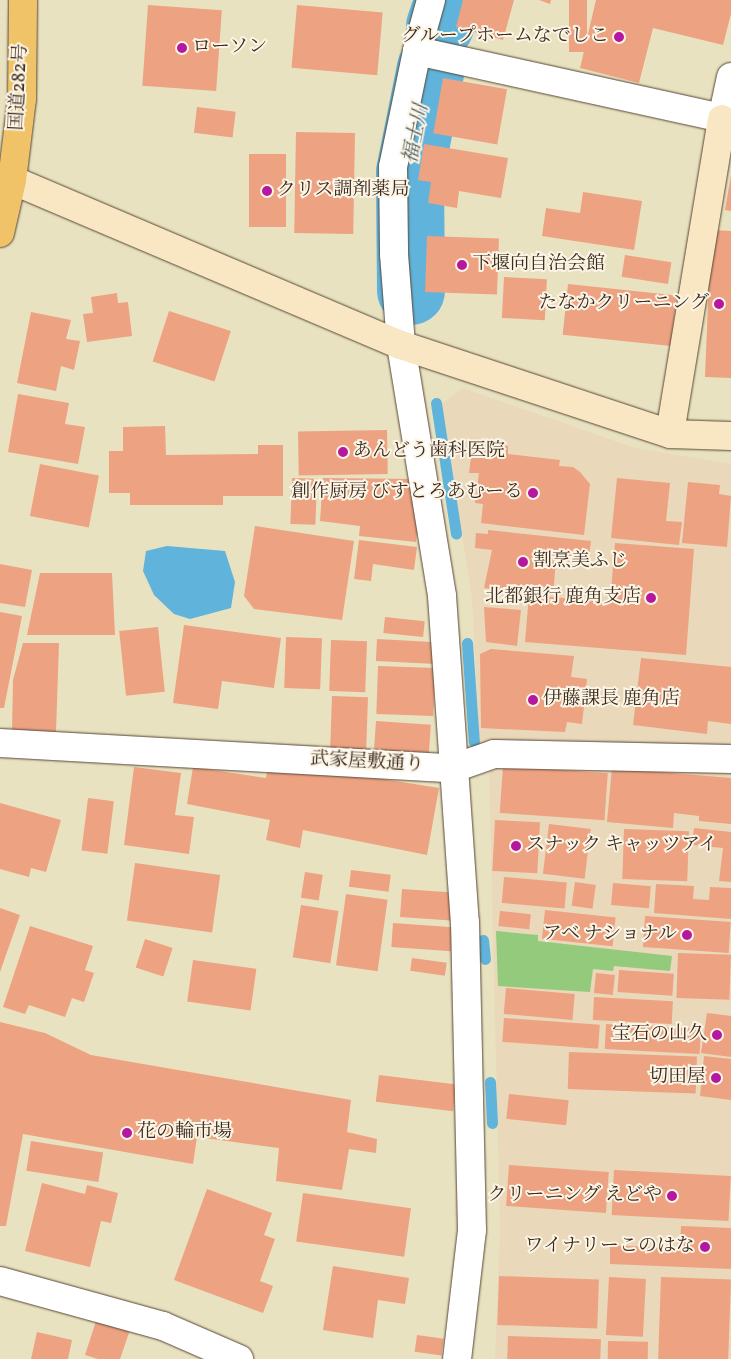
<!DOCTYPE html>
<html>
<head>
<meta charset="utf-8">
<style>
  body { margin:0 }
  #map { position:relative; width:731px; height:1359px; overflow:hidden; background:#e9e2c0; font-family:Vollkorn,"Noto Serif JP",serif }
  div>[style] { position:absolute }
  .built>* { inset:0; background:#ead8ba }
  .green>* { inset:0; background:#93ca7c }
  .water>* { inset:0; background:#60b3db }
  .stream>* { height:11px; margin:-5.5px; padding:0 5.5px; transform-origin:5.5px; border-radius:5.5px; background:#60b3db }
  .river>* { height:68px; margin:-34px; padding:0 34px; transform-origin:34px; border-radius:34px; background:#60b3db }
  .building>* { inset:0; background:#eda282; transform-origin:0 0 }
  .roads { filter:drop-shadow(0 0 1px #554636) drop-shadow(0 0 1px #554636) }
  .street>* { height:28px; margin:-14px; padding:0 14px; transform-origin:14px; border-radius:14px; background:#fff }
  .secondary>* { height:28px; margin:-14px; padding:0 14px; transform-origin:14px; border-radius:14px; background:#f9e7c3 }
  .highway>* { height:28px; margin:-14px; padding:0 14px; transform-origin:14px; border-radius:14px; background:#f0c369 }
  .dots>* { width:14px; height:14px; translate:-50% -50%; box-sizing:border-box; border:2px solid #fcf5e5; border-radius:50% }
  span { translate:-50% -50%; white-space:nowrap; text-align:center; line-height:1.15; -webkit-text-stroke:4px #fcf5e5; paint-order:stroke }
  .poi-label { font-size:19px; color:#3b2a1e }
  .right { translate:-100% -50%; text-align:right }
  .left { translate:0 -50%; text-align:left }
  .street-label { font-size:19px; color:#3b2a1e }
  .water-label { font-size:20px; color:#485a60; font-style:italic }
</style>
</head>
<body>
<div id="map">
  <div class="built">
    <i style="clip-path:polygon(463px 388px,635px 448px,731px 464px,731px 1359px,495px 1359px,500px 1227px,489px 770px,480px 748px,472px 599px,442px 404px)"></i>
  </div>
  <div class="green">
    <i style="clip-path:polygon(496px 931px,538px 935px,538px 941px,672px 956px,670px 971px,614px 966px,613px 971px,593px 969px,590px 992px,498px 986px)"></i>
  </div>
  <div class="water">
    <i style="clip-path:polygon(167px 546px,225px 551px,235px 582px,231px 608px,190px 619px,174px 614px,154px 595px,143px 571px,146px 551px)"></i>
  </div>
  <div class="stream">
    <i style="left:436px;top:403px;width:132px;rotate:81.3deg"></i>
    <i style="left:467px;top:643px;width:99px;rotate:86deg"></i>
    <i style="left:483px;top:940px;width:19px;rotate:84deg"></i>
    <i style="left:490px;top:1082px;width:41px;rotate:87.2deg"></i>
  </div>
  <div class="river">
    <i style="left:440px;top:26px;width:28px;rotate:-71deg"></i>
    <i style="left:411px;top:291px;width:118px;rotate:-90.5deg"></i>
    <i style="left:410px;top:173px;width:107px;rotate:-78.7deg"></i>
  </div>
  <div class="building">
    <i style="clip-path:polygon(463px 0,514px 0,503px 40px,456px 27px)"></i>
    <i style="clip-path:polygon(539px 0,551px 0,550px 4px)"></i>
    <i style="left:569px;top:0;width:18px;height:52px"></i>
    <i style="clip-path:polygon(596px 0,731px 0,731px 14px,723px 45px,653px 28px,639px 83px,580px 68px)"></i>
    <i style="left:148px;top:5px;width:74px;height:81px;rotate:4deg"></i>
    <i style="left:297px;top:5px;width:86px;height:63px;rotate:5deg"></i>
    <i style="left:443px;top:78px;width:65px;height:56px;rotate:10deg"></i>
    <i style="left:197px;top:107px;width:39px;height:26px;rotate:7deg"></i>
    <i style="left:296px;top:132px;width:59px;height:101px;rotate:1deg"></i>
    <i style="clip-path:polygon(424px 144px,508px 158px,501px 198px,459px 191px,457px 208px,428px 203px,431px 182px,418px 180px)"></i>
    <i style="left:249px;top:154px;width:37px;height:73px"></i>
    <i style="clip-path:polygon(731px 175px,731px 211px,725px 210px)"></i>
    <i style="clip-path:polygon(583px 192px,642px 201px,634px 250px,542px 236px,546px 208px,580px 213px)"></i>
    <i style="clip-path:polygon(711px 230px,731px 231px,731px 378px,705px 377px)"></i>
    <i style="left:427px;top:236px;width:72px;height:56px;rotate:2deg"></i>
    <i style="left:625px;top:255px;width:47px;height:22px;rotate:9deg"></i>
    <i style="left:504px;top:277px;width:43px;height:41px;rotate:3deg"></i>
    <i style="left:568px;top:284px;width:109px;height:51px;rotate:6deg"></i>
    <i style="clip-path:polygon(117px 293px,118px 303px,128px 302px,132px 336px,87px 342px,83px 314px,93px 313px,91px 297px)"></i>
    <i style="left:169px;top:311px;width:65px;height:53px;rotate:18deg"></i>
    <i style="clip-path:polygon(31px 312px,71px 320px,66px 339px,80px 341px,74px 370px,61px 366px,56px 391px,17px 383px)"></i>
    <i style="clip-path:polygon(18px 394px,69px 403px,65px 424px,85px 427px,78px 464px,8px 452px)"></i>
    <i style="clip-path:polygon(165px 426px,166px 455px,258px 454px,258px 445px,283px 445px,283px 496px,223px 496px,223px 505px,130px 505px,130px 493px,109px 493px,109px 451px,123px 451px,123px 427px)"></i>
    <i style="left:387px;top:430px;width:44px;height:89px;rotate:89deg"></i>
    <i style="clip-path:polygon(473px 442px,508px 446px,508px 454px,560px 460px,559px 466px,573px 467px,580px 472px,590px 484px,584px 535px,481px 523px,483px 504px,475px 503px,479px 473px,469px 473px)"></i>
    <i style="left:40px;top:464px;width:60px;height:53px;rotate:11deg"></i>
    <i style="left:292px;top:478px;width:25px;height:46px;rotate:2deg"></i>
    <i style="clip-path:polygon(323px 478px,419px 479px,420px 508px,416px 542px,359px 536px,360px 526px,320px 521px)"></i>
    <i style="clip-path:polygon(617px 478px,670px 483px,666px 521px,682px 522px,679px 545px,611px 538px)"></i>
    <i style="clip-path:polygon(688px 482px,720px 485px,719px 494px,731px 496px,727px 547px,682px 543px)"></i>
    <i style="clip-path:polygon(255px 526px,354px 541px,342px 620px,254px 609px,244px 596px)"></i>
    <i style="clip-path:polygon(488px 530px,591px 541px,588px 564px,556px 560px,553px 595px,484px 588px,492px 550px,475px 548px,476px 533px,488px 534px)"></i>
    <i style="clip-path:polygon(359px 540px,417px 547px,414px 570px,373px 564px,371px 581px,354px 579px)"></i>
    <i style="clip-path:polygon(615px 543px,694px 549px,686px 655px,525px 642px,529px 595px,610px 602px)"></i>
    <i style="clip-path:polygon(0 564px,32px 570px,25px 607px,0 603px)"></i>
    <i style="clip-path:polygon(40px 573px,112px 573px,115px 635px,27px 635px)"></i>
    <i style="clip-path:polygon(484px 607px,521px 610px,517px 646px,486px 642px)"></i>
    <i style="clip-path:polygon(0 612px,22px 616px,4px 708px,0 708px)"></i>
    <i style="left:385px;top:617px;width:40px;height:16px;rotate:6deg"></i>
    <i style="clip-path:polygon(184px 625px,281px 638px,274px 688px,222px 681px,218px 709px,173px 703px)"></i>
    <i style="left:158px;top:627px;width:65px;height:39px;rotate:84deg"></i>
    <i style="left:286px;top:637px;width:36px;height:51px;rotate:2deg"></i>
    <i style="left:377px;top:639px;width:60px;height:22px;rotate:3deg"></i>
    <i style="left:331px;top:640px;width:36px;height:51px;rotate:2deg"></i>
    <i style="clip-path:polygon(23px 643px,59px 643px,56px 732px,12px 731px,13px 680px)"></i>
    <i style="clip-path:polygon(491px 649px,574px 656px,571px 677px,587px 679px,582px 724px,567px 722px,565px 732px,481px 728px,480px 654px)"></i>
    <i style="clip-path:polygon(641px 658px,731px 667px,731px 724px,708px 721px,707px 734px,633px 725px)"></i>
    <i style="left:378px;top:666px;width:57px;height:48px;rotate:2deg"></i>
    <i style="left:332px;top:696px;width:36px;height:52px;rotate:2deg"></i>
    <i style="left:376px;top:721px;width:55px;height:30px;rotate:4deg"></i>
    <i style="clip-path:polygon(268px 764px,308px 767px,439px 788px,427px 855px,303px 830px,300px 848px,266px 840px,270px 820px,187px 804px,193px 767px,266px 778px)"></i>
    <i style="left:503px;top:766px;width:105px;height:47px;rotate:4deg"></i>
    <i style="clip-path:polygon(134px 767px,181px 773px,175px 815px,194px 817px,189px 854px,124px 845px)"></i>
    <i style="clip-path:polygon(612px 768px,731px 778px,731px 824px,699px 821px,699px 816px,674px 813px,673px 828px,607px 822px)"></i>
    <i style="left:88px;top:798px;width:26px;height:53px;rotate:7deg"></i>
    <i style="clip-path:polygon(0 803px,61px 820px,46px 872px,31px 868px,29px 877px,0 869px)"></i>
    <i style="left:495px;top:820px;width:45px;height:51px;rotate:3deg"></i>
    <i style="left:549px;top:824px;width:42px;height:50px;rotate:7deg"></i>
    <i style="clip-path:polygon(694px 828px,731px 832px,731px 882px,719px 881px,723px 848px,692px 845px)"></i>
    <i style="left:624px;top:829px;width:65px;height:50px;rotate:2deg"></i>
    <i style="left:135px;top:863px;width:86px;height:58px;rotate:8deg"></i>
    <i style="left:351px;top:870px;width:40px;height:17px;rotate:7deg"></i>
    <i style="left:305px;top:872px;width:18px;height:26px;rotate:9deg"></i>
    <i style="left:504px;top:877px;width:63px;height:26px;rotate:5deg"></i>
    <i style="left:575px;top:882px;width:21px;height:24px;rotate:8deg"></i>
    <i style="left:613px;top:883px;width:38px;height:22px;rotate:5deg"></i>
    <i style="clip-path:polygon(656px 884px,694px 886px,693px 899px,709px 900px,710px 887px,731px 888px,731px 919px,654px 913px)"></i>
    <i style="left:402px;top:889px;width:51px;height:28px;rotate:4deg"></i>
    <i style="left:346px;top:894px;width:42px;height:72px;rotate:8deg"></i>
    <i style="left:301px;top:905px;width:38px;height:53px;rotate:9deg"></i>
    <i style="clip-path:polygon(0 908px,20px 915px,0 972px)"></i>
    <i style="left:545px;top:910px;width:71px;height:29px;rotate:6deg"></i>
    <i style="left:500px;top:911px;width:31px;height:15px;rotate:6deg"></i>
    <i style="left:645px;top:916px;width:86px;height:31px;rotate:4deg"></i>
    <i style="left:393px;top:923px;width:60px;height:24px;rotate:4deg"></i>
    <i style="clip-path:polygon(30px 926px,93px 946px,85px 970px,94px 973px,84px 1002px,72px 998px,65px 1017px,29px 1005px,25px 1014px,3px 1007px)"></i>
    <i style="left:145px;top:939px;width:29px;height:30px;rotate:18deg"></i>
    <i style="left:678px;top:953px;width:53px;height:45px;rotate:2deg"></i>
    <i style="left:412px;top:958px;width:35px;height:13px;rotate:8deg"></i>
    <i style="left:193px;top:960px;width:64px;height:42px;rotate:8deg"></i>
    <i style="left:619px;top:970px;width:55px;height:22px;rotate:4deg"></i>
    <i style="left:596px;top:973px;width:19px;height:20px;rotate:6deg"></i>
    <i style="left:506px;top:988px;width:69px;height:26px;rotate:5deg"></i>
    <i style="left:594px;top:997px;width:79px;height:23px;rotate:3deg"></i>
    <i style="clip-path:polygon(707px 1013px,731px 1016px,731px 1057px,701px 1053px)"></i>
    <i style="left:504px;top:1018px;width:96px;height:24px;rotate:4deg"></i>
    <i style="clip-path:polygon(0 1022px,45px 1033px,91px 1055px,351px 1100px,347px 1132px,377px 1139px,376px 1153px,349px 1149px,342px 1190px,276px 1181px,279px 1148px,197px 1137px,193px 1164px,23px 1134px,6px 1226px,0 1226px)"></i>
    <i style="left:606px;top:1024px;width:95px;height:25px;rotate:3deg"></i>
    <i style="left:569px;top:1052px;width:128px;height:37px;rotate:2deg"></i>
    <i style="clip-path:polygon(704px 1056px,731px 1059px,731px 1100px,700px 1096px)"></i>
    <i style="left:379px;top:1075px;width:78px;height:27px;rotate:7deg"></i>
    <i style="left:509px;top:1094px;width:60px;height:25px;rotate:6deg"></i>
    <i style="left:31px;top:1141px;width:73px;height:30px;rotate:9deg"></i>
    <i style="left:509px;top:1165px;width:100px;height:41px;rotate:4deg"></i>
    <i style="left:614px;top:1170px;width:117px;height:45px;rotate:3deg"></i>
    <i style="clip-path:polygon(42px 1183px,85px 1194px,87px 1185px,118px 1193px,111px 1223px,101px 1221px,90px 1267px,25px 1251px)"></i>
    <i style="clip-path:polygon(207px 1189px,272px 1213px,264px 1235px,275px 1239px,260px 1281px,273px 1286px,263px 1313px,174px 1280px)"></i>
    <i style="left:303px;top:1193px;width:109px;height:49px;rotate:8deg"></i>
    <i style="clip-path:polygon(681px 1226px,731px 1228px,731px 1269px,610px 1264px,610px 1245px,680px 1249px)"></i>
    <i style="clip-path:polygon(333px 1266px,409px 1278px,405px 1304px,378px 1300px,373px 1338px,323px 1330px)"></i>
    <i style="left:499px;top:1276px;width:100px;height:49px;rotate:2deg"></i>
    <i style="left:609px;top:1277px;width:37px;height:58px;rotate:3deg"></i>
    <i style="left:661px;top:1277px;width:70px;height:82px;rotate:2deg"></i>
    <i style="clip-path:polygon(97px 1318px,130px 1330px,120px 1359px,98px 1359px,85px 1355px)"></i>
    <i style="clip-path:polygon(37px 1332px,72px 1340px,68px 1359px,31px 1359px)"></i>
    <i style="left:417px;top:1335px;width:27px;height:17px;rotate:8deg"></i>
    <i style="left:508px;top:1336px;width:93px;height:23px;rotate:2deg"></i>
    <i style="left:608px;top:1341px;width:40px;height:18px;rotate:1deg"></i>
  </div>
  <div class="roads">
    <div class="street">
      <i style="left:431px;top:0;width:53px;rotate:105.4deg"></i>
      <i style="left:417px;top:51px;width:118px;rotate:101.7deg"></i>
      <i style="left:393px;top:167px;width:87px;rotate:89.3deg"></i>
      <i style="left:394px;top:254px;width:91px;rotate:85.6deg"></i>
      <i style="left:401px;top:345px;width:254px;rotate:80.7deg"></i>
      <i style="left:442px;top:596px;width:327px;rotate:86deg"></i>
      <i style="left:465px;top:922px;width:308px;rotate:88.7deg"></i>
      <i style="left:472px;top:1230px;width:130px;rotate:96.6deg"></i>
      <i style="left:417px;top:51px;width:321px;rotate:12.4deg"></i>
      <i style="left:722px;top:119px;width:43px;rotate:-77.9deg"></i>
      <i style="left:0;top:743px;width:455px;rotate:3.2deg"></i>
      <i style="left:454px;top:768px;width:42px;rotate:-19.3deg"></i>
      <i style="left:494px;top:754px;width:237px;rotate:1.2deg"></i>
      <i style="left:0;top:1281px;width:169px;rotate:15.4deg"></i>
      <i style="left:163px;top:1326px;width:83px;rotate:23.5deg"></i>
    </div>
    <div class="secondary">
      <i style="left:722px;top:119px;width:319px;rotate:99.4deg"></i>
      <i style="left:670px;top:434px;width:61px;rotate:1.9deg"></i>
      <i style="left:12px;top:180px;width:423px;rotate:23deg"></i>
      <i style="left:401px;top:345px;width:283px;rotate:18.3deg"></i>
    </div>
    <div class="highway">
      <i style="left:0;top:233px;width:54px;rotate:-77.2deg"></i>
      <i style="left:12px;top:180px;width:82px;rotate:-83deg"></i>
      <i style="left:22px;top:99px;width:99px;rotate:-89.4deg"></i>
    </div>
  </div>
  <div class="dots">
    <i style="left:619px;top:37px;background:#b5179e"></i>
    <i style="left:182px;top:48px;background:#b5179e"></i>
    <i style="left:267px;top:191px;background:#b5179e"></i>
    <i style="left:462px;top:265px;background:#b5179e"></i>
    <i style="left:719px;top:304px;background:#b5179e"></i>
    <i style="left:343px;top:452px;background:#b5179e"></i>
    <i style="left:533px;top:493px;background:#b5179e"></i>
    <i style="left:523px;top:562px;background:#b5179e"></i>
    <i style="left:651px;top:598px;background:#b5179e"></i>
    <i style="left:533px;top:700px;background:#b5179e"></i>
    <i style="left:516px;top:846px;background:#b5179e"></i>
    <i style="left:687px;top:935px;background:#b5179e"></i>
    <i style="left:717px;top:1035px;background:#b5179e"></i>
    <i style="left:716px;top:1078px;background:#b5179e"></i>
    <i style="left:127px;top:1133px;background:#b5179e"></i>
    <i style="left:672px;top:1196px;background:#b5179e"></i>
    <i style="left:705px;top:1247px;background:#b5179e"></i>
  </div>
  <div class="poi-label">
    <span class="right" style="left:609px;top:37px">グループホームなでしこ</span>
    <span class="left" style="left:192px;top:48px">ローソン</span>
    <span class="left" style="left:277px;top:191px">クリス調剤薬局</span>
    <span class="left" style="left:472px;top:265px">下堰向自治会館</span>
    <span class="right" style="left:709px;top:304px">たなかクリーニング</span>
    <span class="left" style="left:353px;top:452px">あんどう歯科医院</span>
    <span class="right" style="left:523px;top:493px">創作厨房 びすとろあむーる</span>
    <span class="left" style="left:533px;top:562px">割烹美ふじ</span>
    <span class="right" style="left:641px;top:598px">北都銀行 鹿角支店</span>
    <span class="left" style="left:543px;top:700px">伊藤課長 鹿角店</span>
    <span class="left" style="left:526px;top:846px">スナック キャッツアイ</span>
    <span class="right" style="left:677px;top:935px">アベ ナショナル</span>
    <span class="right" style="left:707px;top:1035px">宝石の山久</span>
    <span class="right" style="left:706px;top:1078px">切田屋</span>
    <span class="left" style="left:137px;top:1133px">花の輪市場</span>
    <span class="right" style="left:662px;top:1196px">クリーニング えどや</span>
    <span class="right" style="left:695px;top:1247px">ワイナリーこのはな</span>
  </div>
  <div class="street-label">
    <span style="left:20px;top:87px;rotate:-87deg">国道282号</span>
    <span style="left:367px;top:763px;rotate:3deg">武家屋敷通り</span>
  </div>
  <div class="water-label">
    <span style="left:417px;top:134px;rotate:-79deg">福士川</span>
  </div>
</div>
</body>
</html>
